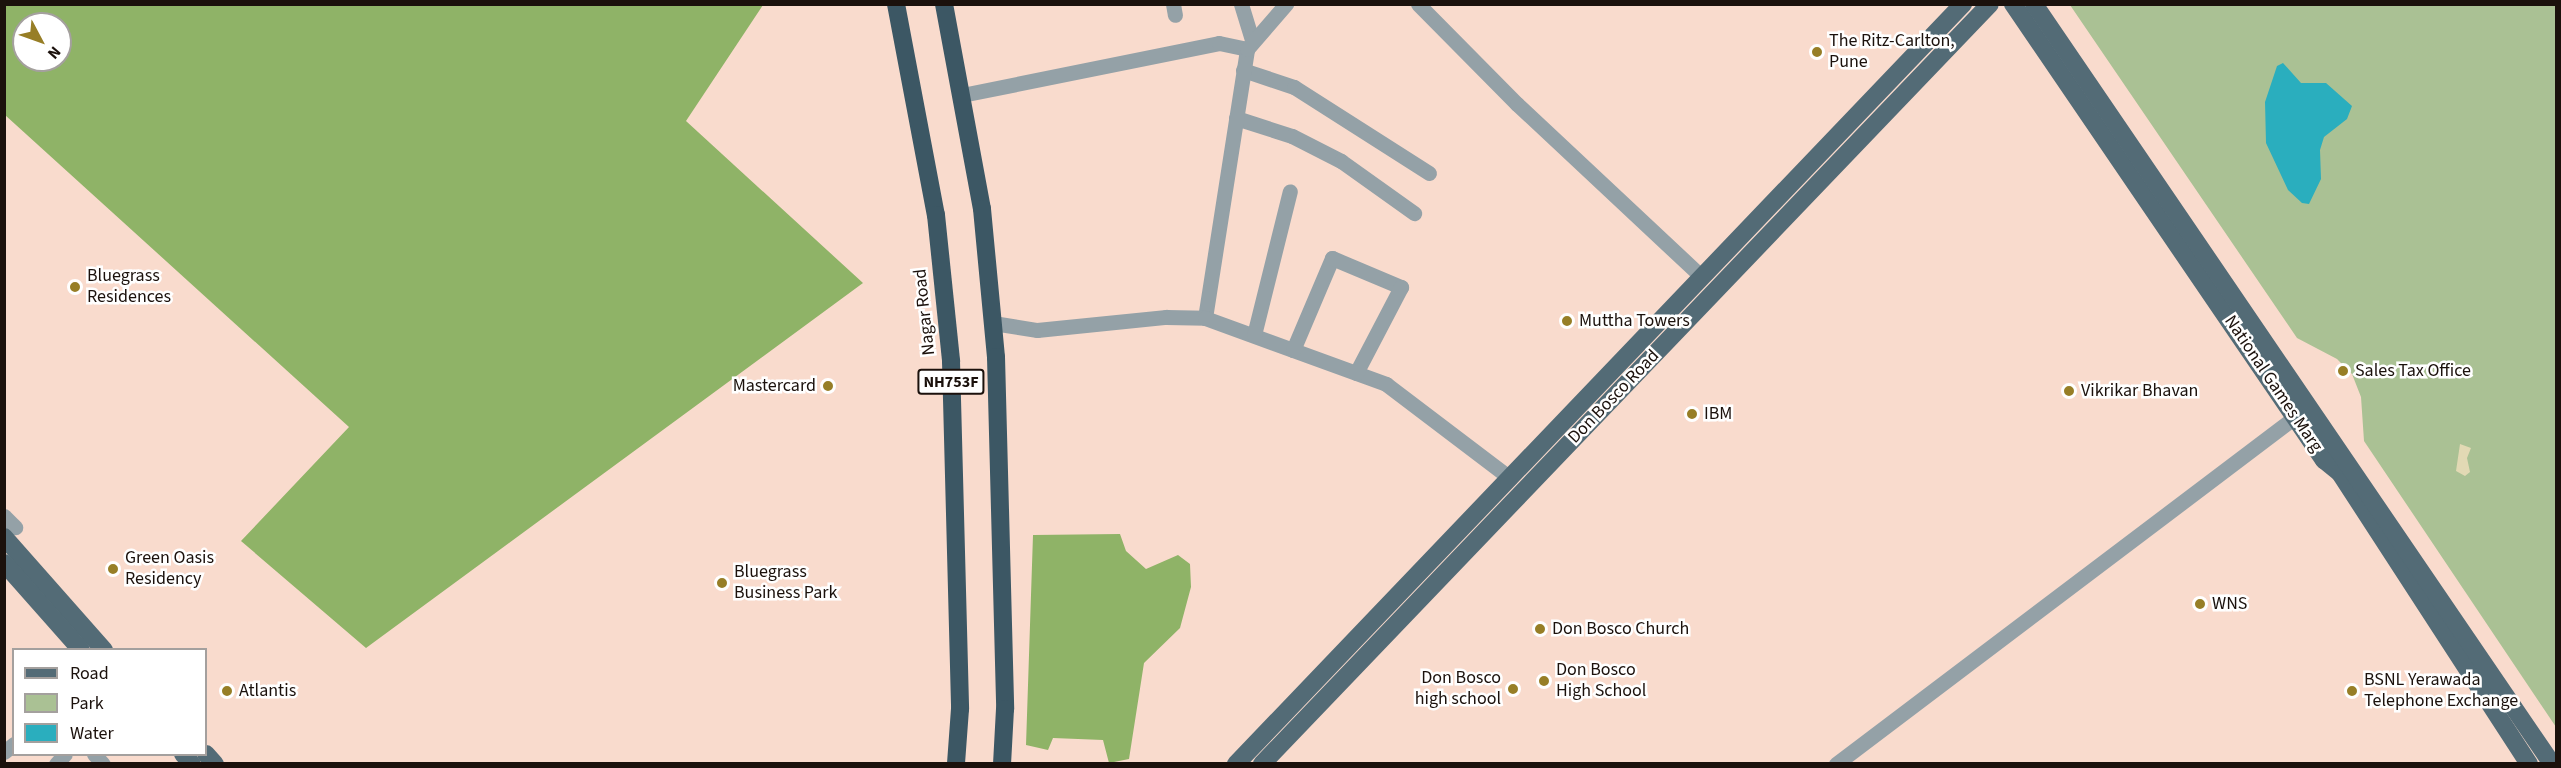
<!DOCTYPE html>
<html>
<head>
<meta charset="utf-8">
<style>
  body { margin:0 }
  #map { position:relative; width:2561px; height:768px; overflow:hidden; background:#f9dbcd; font-family:"Source Sans 3",sans-serif }
  div>[style] { position:absolute }
  .green>* { inset:0; background:#aac194 }
  .forest>* { inset:0; background:#8fb367 }
  .sand>* { inset:0; background:#e2d9b4 }
  .water>* { inset:0; background:#2aaebe }
  .minor>* { height:15px; margin:-7.5px; padding:0 7.5px; transform-origin:7.5px; border-radius:7.5px; background:#94a1a7 }
  .major>* { height:18px; margin:-9px; padding:0 9px; transform-origin:9px; border-radius:9px; background:#536b76 }
  .highway>* { height:18px; margin:-9px; padding:0 9px; transform-origin:9px; border-radius:9px; background:#3c5764 }
  .dots>* { width:16px; height:16px; translate:-50% -50%; box-sizing:border-box; border:3px solid #fff; border-radius:50% }
  span { translate:-50% -50%; white-space:nowrap; text-align:center; line-height:1.15; -webkit-text-stroke:5px #fff; paint-order:stroke }
  .shield-label span { padding:2px 4px; background:#fff; border:2px solid; border-radius:4px; -webkit-text-stroke-width:0 }
  .shield-label { font-size:16px; color:#1b110c; font-weight:700 }
  .poi-label { font-size:18px; color:#1b110c }
  .left { translate:0 -50%; text-align:left }
  .right { translate:-100% -50%; text-align:right }
  .street-label { font-size:18px; color:#1b110c }
  .frame { position:absolute; inset:0; border:6px solid #1b110c; pointer-events:none }
  .legend { position:absolute; left:12px; top:648px; width:195px; height:108px; box-sizing:border-box; background:#fff; border:2px solid #a4a09e; margin:0; padding:8px 10px; list-style:none; font-size:18px; color:#1b110c }
  .legend li { display:flex; align-items:center; gap:12px; height:30px }
  .legend b { width:30px; border:2px solid #a4a09e }
  .north { position:absolute; left:12px; top:12px; width:60px; height:60px; box-sizing:border-box; background:#fff; border:2px solid #a4a09e; border-radius:50%; rotate:131deg; font-size:16px; font-weight:700; line-height:24px; text-align:center; color:#1b110c }
  .north::after { content:''; display:block; margin:auto; width:21px; height:27px; background:#977e26; clip-path:polygon(50% 0,100% 100%,50% 72%,0 100%) }
</style>
</head>
<body>
<div id="map">
  <div class="green">
    <i style="clip-path:polygon(2070px 5px,2556px 5px,2556px 727px,2364px 441px,2361px 397px,2352px 374px,2337px 359px,2297px 338px)"></i>
  </div>
  <div class="forest">
    <i style="clip-path:polygon(evenodd,4px 5px,763px 5px,686px 121px,863px 283px,366px 648px,241px 541px,349px 427px,5px 115px,4px 5px,24px 24px,60px 24px,60px 60px,24px 60px,24px 24px)"></i>
    <i style="clip-path:polygon(1120px 534px,1126px 551px,1146px 569px,1178px 555px,1190px 564px,1191px 587px,1180px 628px,1144px 663px,1129px 759px,1109px 763px,1103px 740px,1053px 738px,1048px 750px,1026px 745px,1033px 535px)"></i>
  </div>
  <div class="sand">
    <i style="clip-path:polygon(2460px 444px,2471px 448px,2467px 458px,2470px 472px,2465px 476px,2456px 471px)"></i>
  </div>
  <div class="water">
    <i style="clip-path:polygon(2283px 63px,2301px 83px,2326px 83px,2352px 106px,2347px 119px,2324px 137px,2320px 150px,2321px 179px,2309px 204px,2302px 203px,2288px 190px,2266px 143px,2265px 102px,2277px 66px)"></i>
  </div>
  <div class="minor">
    <i style="left:1173px;top:4px;width:11px;rotate:80deg"></i>
    <i style="left:1241px;top:4px;width:37px;rotate:73deg"></i>
    <i style="left:1418px;top:4px;width:141px;rotate:45.3deg"></i>
    <i style="left:1517px;top:104px;width:253px;rotate:43.1deg"></i>
    <i style="left:1243px;top:70px;width:54px;rotate:18.4deg"></i>
    <i style="left:1294px;top:87px;width:160px;rotate:32.5deg"></i>
    <i style="left:962px;top:95px;width:262px;rotate:-11.4deg"></i>
    <i style="left:1219px;top:43px;width:29px;rotate:12deg"></i>
    <i style="left:1236px;top:118px;width:59px;rotate:17.8deg"></i>
    <i style="left:1292px;top:136px;width:55px;rotate:27deg"></i>
    <i style="left:1341px;top:161px;width:90px;rotate:35.5deg"></i>
    <i style="left:1205px;top:318px;width:272px;rotate:-81.1deg"></i>
    <i style="left:1247px;top:49px;width:60px;rotate:-49.1deg"></i>
    <i style="left:993px;top:323px;width:45px;rotate:9deg"></i>
    <i style="left:1037px;top:330px;width:130px;rotate:-5.8deg"></i>
    <i style="left:1166px;top:317px;width:39px;rotate:1deg"></i>
    <i style="left:1205px;top:318px;width:193px;rotate:20deg"></i>
    <i style="left:1386px;top:384px;width:156px;rotate:37.2deg"></i>
    <i style="left:1254px;top:335px;width:148px;rotate:-76deg"></i>
    <i style="left:1293px;top:350px;width:100px;rotate:-67deg"></i>
    <i style="left:1332px;top:258px;width:75px;rotate:22.8deg"></i>
    <i style="left:1401px;top:287px;width:97px;rotate:117.6deg"></i>
    <i style="left:4px;top:516px;width:16px;rotate:45deg"></i>
    <i style="left:4px;top:752px;width:13px;rotate:-39deg"></i>
    <i style="left:94px;top:754px;width:13px;rotate:48deg"></i>
    <i style="left:56px;top:764px;width:13px;rotate:-48deg"></i>
    <i style="left:1836px;top:764px;width:575px;rotate:-37.09deg"></i>
  </div>
  <div class="major">
    <i style="left:2013px;top:4px;width:552px;rotate:55.71deg"></i>
    <i style="left:2324px;top:460px;width:21px;rotate:39deg"></i>
    <i style="left:2340px;top:473px;width:347px;rotate:57deg"></i>
    <i style="left:2034px;top:4px;width:920px;rotate:55.72deg"></i>
    <i style="left:4px;top:537px;width:151px;rotate:48.5deg"></i>
    <i style="left:4px;top:563px;width:116px;rotate:48.5deg"></i>
    <i style="left:183px;top:754px;width:13px;rotate:48deg"></i>
    <i style="left:206px;top:754px;width:13px;rotate:48deg"></i>
    <i style="left:1236px;top:764px;width:1052px;rotate:-46.27deg"></i>
    <i style="left:1262px;top:764px;width:1052px;rotate:-46.23deg"></i>
  </div>
  <div class="highway">
    <i style="left:896px;top:4px;width:215px;rotate:79.3deg"></i>
    <i style="left:936px;top:215px;width:147px;rotate:84.1deg"></i>
    <i style="left:951px;top:361px;width:348px;rotate:88.5deg"></i>
    <i style="left:960px;top:709px;width:55px;rotate:94.2deg"></i>
    <i style="left:944px;top:4px;width:208px;rotate:79.5deg"></i>
    <i style="left:982px;top:209px;width:149px;rotate:84.6deg"></i>
    <i style="left:996px;top:357px;width:352px;rotate:88.5deg"></i>
    <i style="left:1005px;top:709px;width:55px;rotate:93.1deg"></i>
  </div>
  <div class="dots">
    <i style="left:1817px;top:52px;background:#977e26"></i>
    <i style="left:75px;top:287px;background:#977e26"></i>
    <i style="left:1567px;top:321px;background:#977e26"></i>
    <i style="left:2343px;top:371px;background:#977e26"></i>
    <i style="left:828px;top:386px;background:#977e26"></i>
    <i style="left:2069px;top:391px;background:#977e26"></i>
    <i style="left:1692px;top:414px;background:#977e26"></i>
    <i style="left:113px;top:569px;background:#977e26"></i>
    <i style="left:722px;top:583px;background:#977e26"></i>
    <i style="left:2200px;top:604px;background:#977e26"></i>
    <i style="left:1540px;top:629px;background:#977e26"></i>
    <i style="left:1544px;top:681px;background:#977e26"></i>
    <i style="left:1513px;top:689px;background:#977e26"></i>
    <i style="left:227px;top:691px;background:#977e26"></i>
    <i style="left:2352px;top:691px;background:#977e26"></i>
  </div>
  <div class="shield-label">
    <span style="left:951px;top:382px">NH753F</span>
  </div>
  <div class="poi-label">
    <span class="left" style="left:1829px;top:52px">The Ritz-Carlton,<br>Pune</span>
    <span class="left" style="left:87px;top:287px">Bluegrass<br>Residences</span>
    <span class="left" style="left:1579px;top:321px">Muttha Towers</span>
    <span class="left" style="left:2355px;top:371px">Sales Tax Office</span>
    <span class="right" style="left:816px;top:386px">Mastercard</span>
    <span class="left" style="left:2081px;top:391px">Vikrikar Bhavan</span>
    <span class="left" style="left:1704px;top:414px">IBM</span>
    <span class="left" style="left:125px;top:569px">Green Oasis<br>Residency</span>
    <span class="left" style="left:734px;top:583px">Bluegrass<br>Business Park</span>
    <span class="left" style="left:2212px;top:604px">WNS</span>
    <span class="left" style="left:1552px;top:629px">Don Bosco Church</span>
    <span class="left" style="left:1556px;top:681px">Don Bosco<br>High School</span>
    <span class="right" style="left:1501px;top:689px">Don Bosco<br>high school</span>
    <span class="left" style="left:2364px;top:691px">BSNL Yerawada<br>Telephone Exchange</span>
    <span class="left" style="left:239px;top:691px">Atlantis</span>
  </div>
  <div class="street-label">
    <span style="left:925px;top:312px;rotate:-96deg">Nagar Road</span>
    <span style="left:2273px;top:384px;rotate:56deg">National Games Marg</span>
    <span style="left:1614px;top:397px;rotate:-46deg">Don Bosco Road</span>
  </div>
  <div class="frame"></div>
  <ul class="legend">
  <li><b style="height:8px;background:#536b76"></b>Road</li>
  <li><b style="height:16px;background:#aac194"></b>Park</li>
  <li><b style="height:16px;background:#2aaebe"></b>Water</li>
  </ul>
  <div class="north">N</div>
</div>
</body>
</html>
